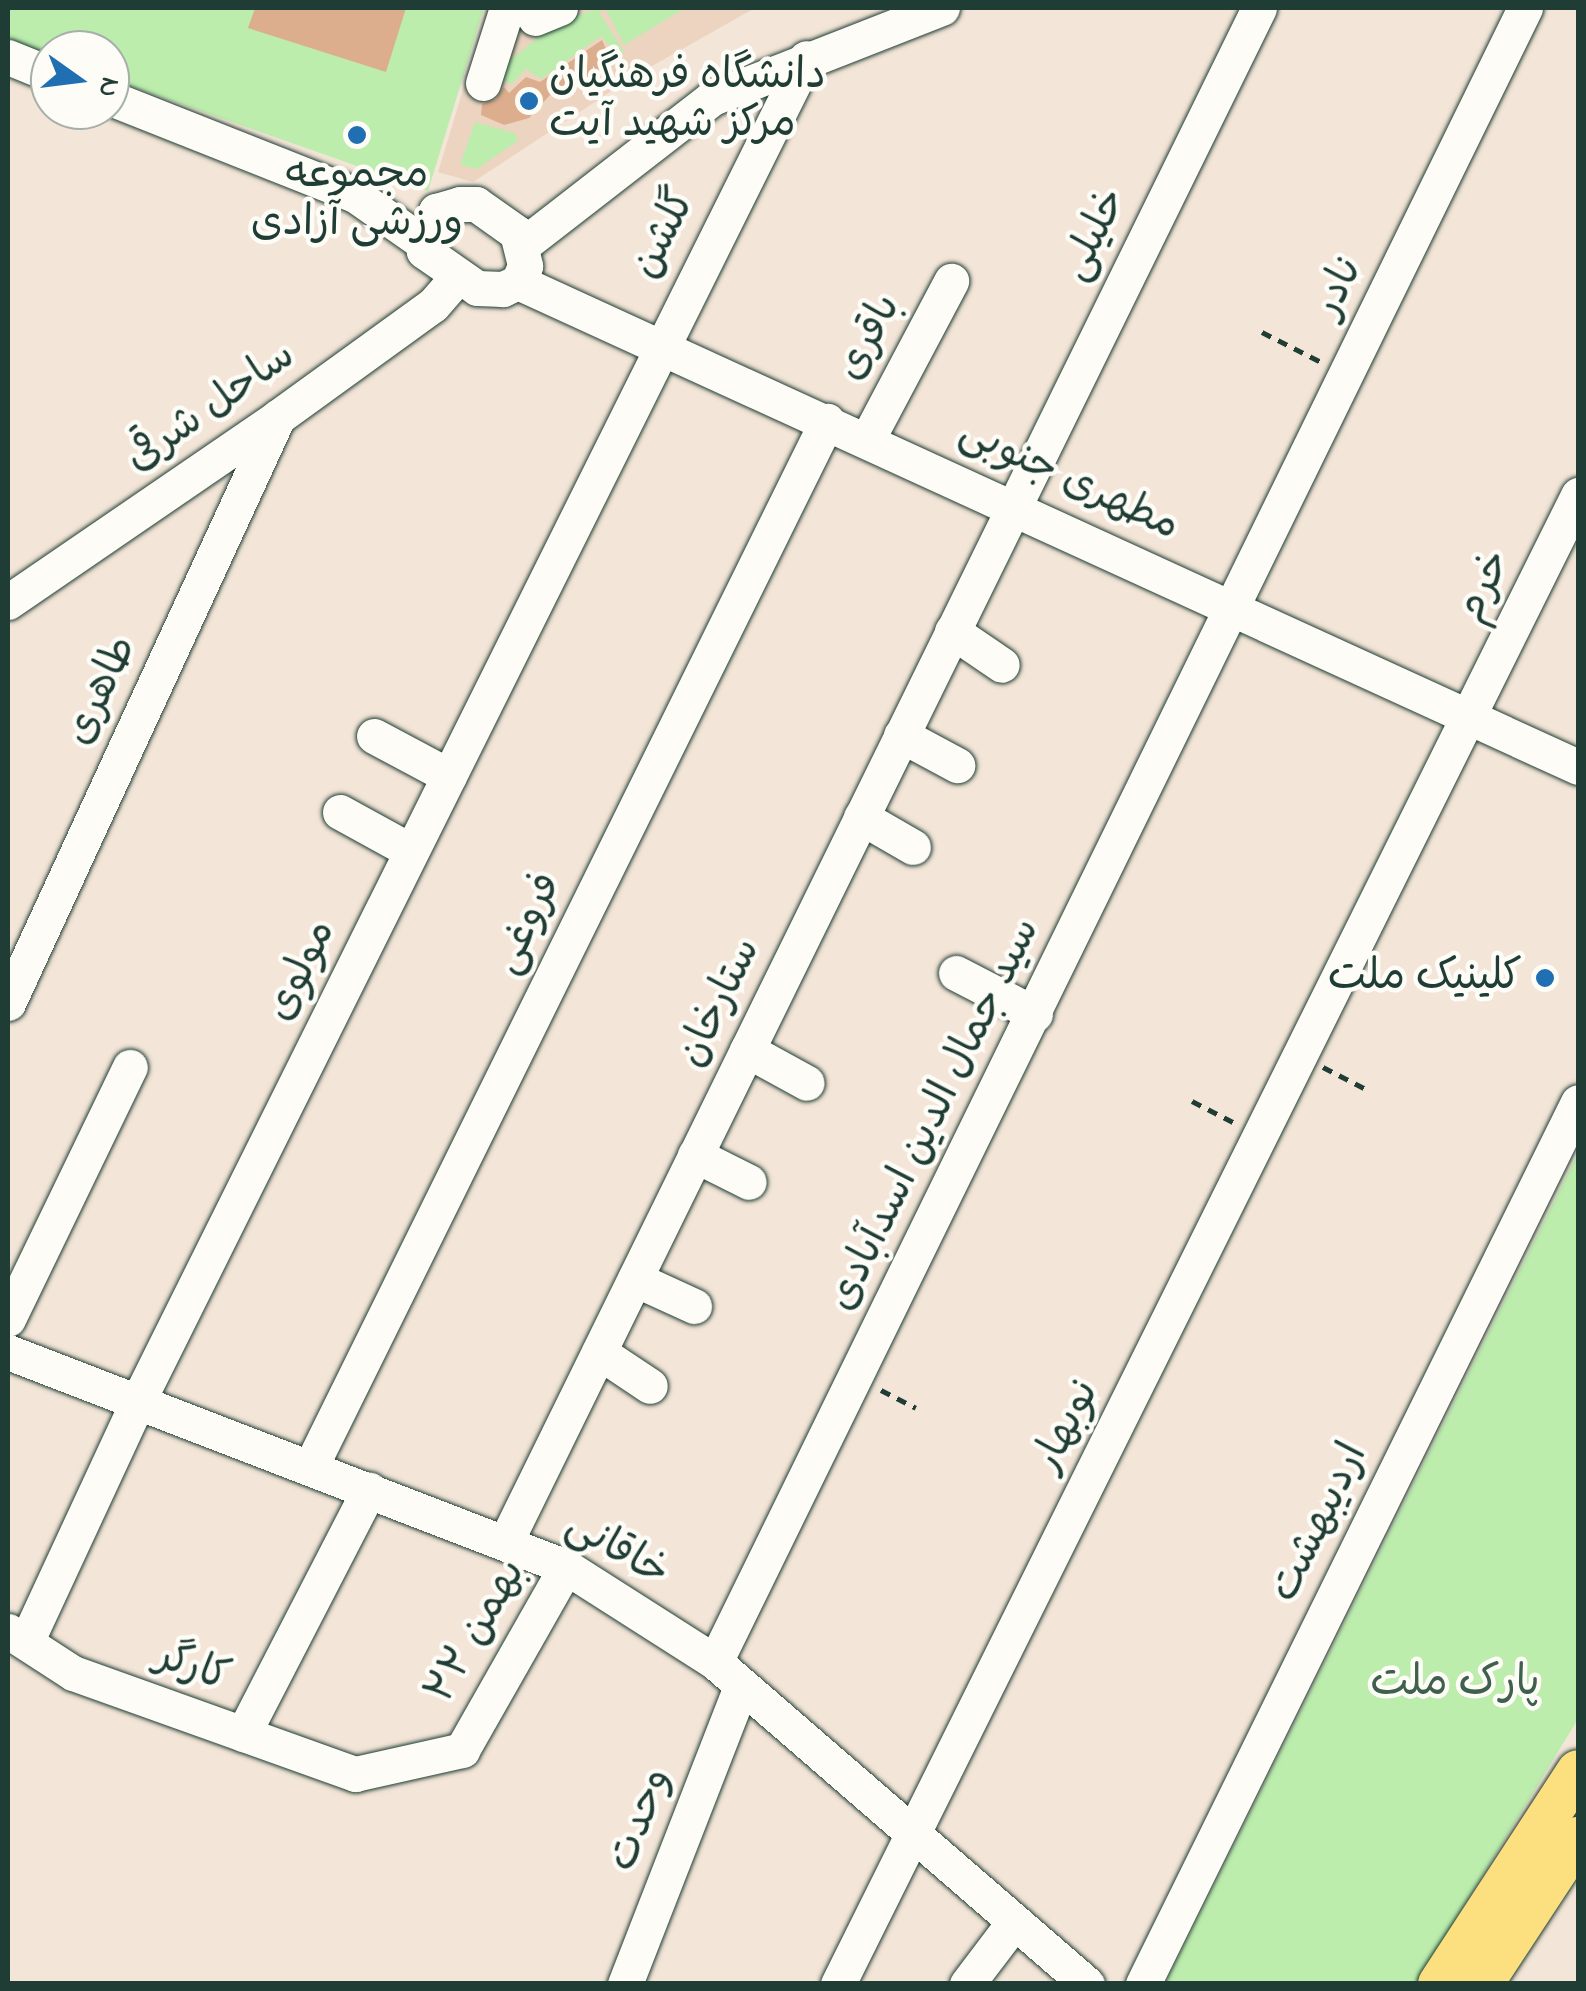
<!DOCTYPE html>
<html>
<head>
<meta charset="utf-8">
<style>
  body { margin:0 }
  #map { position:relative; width:1586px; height:1991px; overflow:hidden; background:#f3e5d7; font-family:"Indie Flower","Playpen Sans Arabic",sans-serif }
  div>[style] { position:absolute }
  .built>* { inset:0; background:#ecd4c1 }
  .green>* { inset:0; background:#bcedad }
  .building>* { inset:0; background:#dcae8d }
  .path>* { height:5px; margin-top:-2.5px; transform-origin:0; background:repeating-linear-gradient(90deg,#1f3d34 0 10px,transparent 0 18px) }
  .roads { filter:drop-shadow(0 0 2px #1f3d34) drop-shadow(0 0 2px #1f3d34) }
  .minor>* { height:35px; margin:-17.5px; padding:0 17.5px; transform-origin:17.5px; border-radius:17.5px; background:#fdfcf7 }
  .major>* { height:42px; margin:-21px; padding:0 21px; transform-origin:21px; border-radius:21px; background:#fce080 }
  .dots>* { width:28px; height:28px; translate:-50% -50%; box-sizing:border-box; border:5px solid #fdfcf7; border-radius:50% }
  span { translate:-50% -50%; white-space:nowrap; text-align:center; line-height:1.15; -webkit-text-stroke:9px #fdfcf7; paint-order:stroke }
  .poi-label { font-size:42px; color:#1f3d34 }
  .left { translate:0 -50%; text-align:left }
  .right { translate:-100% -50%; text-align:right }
  .street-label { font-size:42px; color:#1f3d34 }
  .park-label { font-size:42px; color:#3e604c }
  .frame { position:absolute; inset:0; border:10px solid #1f3d34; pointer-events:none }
  .north { position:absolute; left:30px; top:30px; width:100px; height:100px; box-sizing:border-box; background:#fdfcf7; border:2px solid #a4b0a9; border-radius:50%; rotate:104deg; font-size:28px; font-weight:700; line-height:40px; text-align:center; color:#1f3d34 }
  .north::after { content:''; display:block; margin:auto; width:35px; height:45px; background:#1f6fb2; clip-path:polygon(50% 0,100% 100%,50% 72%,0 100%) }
</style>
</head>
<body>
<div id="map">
  <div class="built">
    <i style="clip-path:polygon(488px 8px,755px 8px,636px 75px,473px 182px,438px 172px)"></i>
  </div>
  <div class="green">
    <i style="clip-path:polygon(8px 8px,484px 8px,428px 191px,110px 79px,110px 50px,50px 50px,50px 58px,8px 43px)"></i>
    <i style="clip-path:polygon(597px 8px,624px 52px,619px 57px,601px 36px,541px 79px,526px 69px,512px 84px,501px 79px,509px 61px,552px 26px)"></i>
    <i style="clip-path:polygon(605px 8px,685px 8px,624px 45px)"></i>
    <i style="clip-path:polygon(475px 122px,514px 133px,519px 140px,477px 169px,460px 165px)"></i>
    <i style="clip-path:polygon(1578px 1153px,1578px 1719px,1417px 1983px,1165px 1984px)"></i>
  </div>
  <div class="building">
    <i style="clip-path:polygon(255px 8px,406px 8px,386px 72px,248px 28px)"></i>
    <i style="clip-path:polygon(602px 40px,612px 62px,563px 97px,550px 95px,529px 118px,504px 125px,481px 115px,482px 104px,496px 99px,504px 87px,509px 93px,526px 77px,540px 82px)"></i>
  </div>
  <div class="path">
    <i style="left:1262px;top:332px;width:68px;rotate:26.9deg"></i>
    <i style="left:1323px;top:1067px;width:46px;rotate:27.1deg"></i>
    <i style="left:1192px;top:1101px;width:46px;rotate:27.1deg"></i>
    <i style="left:881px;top:1390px;width:39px;rotate:27deg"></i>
  </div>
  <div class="roads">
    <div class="minor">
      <i style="left:535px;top:18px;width:27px;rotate:-22deg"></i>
      <i style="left:8px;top:57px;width:45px;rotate:22deg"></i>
      <i style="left:483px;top:83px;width:79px;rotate:-72.3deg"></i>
      <i style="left:110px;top:98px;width:264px;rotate:21.6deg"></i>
      <i style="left:355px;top:195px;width:82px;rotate:35deg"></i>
      <i style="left:460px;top:204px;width:16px"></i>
      <i style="left:476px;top:204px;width:50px;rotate:35.3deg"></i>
      <i style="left:517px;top:233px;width:34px;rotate:76deg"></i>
      <i style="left:525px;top:266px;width:17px;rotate:114deg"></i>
      <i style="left:518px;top:282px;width:17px;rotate:155deg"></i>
      <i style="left:503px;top:289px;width:26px;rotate:-178deg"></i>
      <i style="left:477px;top:288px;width:65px;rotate:-145.1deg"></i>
      <i style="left:424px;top:251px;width:42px;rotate:-73.3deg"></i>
      <i style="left:436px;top:211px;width:25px;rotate:-16deg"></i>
      <i style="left:524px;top:244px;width:238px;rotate:-37.8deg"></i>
      <i style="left:712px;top:98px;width:247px;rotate:-21.4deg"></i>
      <i style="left:518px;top:282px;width:1166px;rotate:24.59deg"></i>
      <i style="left:868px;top:438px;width:178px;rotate:-62.1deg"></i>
      <i style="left:8px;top:602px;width:327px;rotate:-34.4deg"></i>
      <i style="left:278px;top:417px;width:191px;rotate:-35.9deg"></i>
      <i style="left:433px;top:305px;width:37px;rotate:-49deg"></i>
      <i style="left:952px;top:631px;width:60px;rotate:34.2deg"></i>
      <i style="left:901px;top:735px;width:64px;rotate:28.2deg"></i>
      <i style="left:374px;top:736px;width:85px;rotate:28.1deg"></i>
      <i style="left:340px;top:812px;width:81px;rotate:28.8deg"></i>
      <i style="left:861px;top:817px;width:60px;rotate:30deg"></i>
      <i style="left:956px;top:973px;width:89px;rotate:27.4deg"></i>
      <i style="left:8px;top:1003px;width:645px;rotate:-65.26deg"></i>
      <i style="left:747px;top:1050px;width:68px;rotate:28.8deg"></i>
      <i style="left:695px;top:1155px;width:60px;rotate:26.6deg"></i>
      <i style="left:635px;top:1279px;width:65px;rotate:24.6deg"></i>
      <i style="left:8px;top:1319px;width:280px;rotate:-64.2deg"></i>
      <i style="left:8px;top:1352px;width:598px;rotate:21.07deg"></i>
      <i style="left:566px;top:1567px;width:177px;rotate:32.5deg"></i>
      <i style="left:715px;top:1662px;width:492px;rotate:40.9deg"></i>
      <i style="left:599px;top:1352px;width:61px;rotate:33.7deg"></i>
      <i style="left:310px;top:1468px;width:1168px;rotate:-63.72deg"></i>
      <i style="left:506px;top:1541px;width:1708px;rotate:-63.84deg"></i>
      <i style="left:8px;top:1631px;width:77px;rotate:32.9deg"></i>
      <i style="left:73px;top:1673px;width:300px;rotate:19.7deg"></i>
      <i style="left:355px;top:1774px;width:110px;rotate:-12.6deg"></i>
      <i style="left:462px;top:1750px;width:210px;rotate:-60.4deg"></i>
      <i style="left:28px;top:1638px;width:259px;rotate:-65.1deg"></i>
      <i style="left:137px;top:1403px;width:1502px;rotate:-63.55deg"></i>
      <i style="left:715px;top:1662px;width:1842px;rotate:-63.91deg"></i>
      <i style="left:243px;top:1734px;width:275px;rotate:-62.7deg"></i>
      <i style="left:625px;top:1984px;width:317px;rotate:-68.7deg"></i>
      <i style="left:838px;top:1984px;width:1663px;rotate:-63.57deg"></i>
      <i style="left:967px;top:1984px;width:78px;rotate:-52.8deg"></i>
      <i style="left:1143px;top:1984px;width:983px;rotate:-63.75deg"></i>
    </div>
    <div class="major">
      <i style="left:1439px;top:1984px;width:254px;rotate:-56.9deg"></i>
      <i style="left:1482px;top:1984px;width:175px;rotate:-56.7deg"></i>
    </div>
  </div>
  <div class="dots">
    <i style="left:529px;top:101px;background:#1f6fb2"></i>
    <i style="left:357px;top:135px;background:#1f6fb2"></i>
    <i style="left:1545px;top:978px;background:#1f6fb2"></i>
  </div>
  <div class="poi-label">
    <span class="left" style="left:549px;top:101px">دانشگاه فرهنگیان<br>مرکز شهید آیت</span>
    <span style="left:357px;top:200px">مجموعه<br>ورزشی آزادی</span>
    <span class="right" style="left:1522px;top:978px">کلینیک ملت</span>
  </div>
  <div class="street-label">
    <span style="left:665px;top:234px;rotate:-63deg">گلشن</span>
    <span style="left:1095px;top:235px;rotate:-63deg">خلیلی</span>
    <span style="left:1340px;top:287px;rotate:-64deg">نادر</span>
    <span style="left:870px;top:338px;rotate:-62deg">باقری</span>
    <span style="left:211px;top:408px;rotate:-35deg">ساحل شرقی</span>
    <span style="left:1069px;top:480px;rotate:25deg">مطهری جنوبی</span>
    <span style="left:1485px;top:587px;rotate:-65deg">خرم</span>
    <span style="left:102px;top:691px;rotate:-65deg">طاهری</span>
    <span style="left:528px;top:924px;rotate:-64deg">فروغی</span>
    <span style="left:302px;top:971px;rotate:-64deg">مولوی</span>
    <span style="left:720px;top:1003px;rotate:-64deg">ستارخان</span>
    <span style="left:935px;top:1115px;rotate:-64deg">سید جمال الدین اسدآبادی</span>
    <span style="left:1067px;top:1427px;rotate:-63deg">نوبهار</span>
    <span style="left:1320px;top:1523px;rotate:-64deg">اردیبهشت</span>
    <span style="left:617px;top:1550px;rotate:30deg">خاقانی</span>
    <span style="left:477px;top:1632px;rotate:-60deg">۲۲ بهمن</span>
    <span style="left:192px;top:1668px;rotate:20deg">کارگر</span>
    <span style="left:641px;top:1820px;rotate:-69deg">وحدت</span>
  </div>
  <div class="park-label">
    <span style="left:1455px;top:1684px">پارک ملت</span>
  </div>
  <div class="frame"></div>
  <div class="north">N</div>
</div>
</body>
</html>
